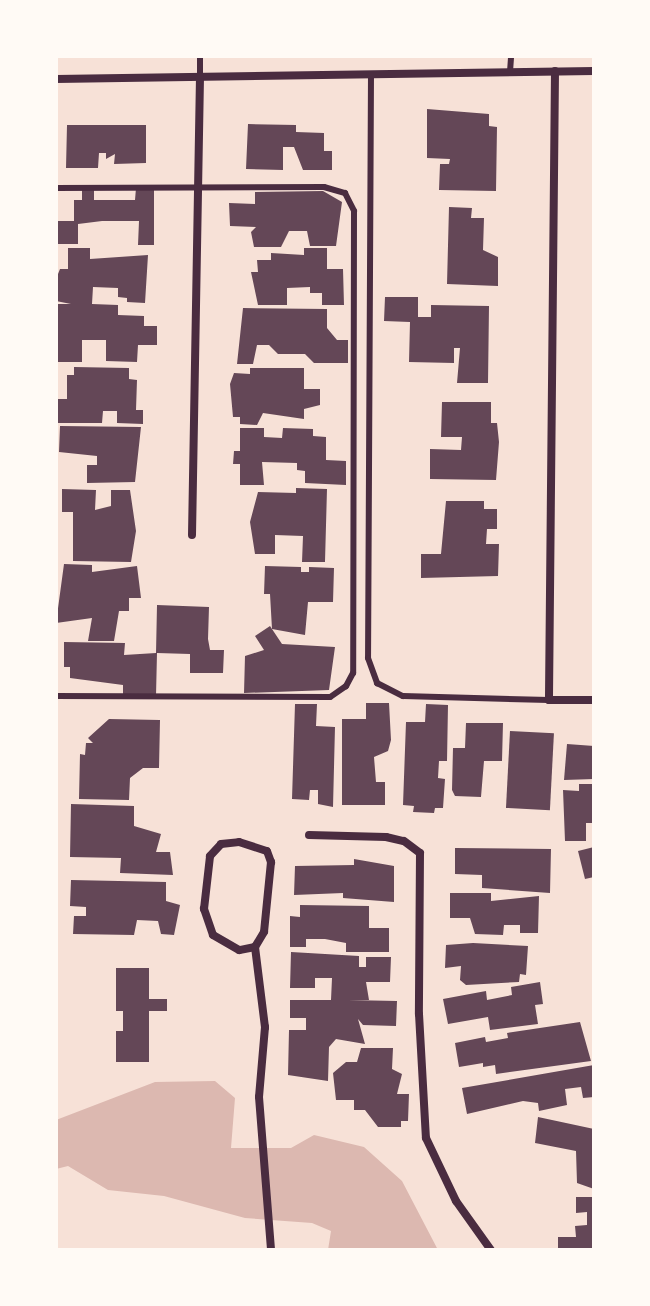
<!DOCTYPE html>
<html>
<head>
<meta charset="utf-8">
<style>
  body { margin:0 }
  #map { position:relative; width:650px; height:1306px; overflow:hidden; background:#f7e1d7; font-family:Inter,sans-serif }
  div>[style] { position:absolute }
  .water>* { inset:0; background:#dcb8b0 }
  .building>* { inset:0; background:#644757; transform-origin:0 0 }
  .service>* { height:6px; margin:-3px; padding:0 3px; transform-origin:3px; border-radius:3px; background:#4a2c40 }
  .minor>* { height:8px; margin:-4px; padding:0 4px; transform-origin:4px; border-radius:4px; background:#4a2c40 }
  span { translate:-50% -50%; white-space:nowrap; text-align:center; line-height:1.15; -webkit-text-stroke:8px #fffaf5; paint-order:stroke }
  .frame { position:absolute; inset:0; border:58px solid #fffaf5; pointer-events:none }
</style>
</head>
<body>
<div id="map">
  <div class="water">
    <i style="clip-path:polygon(215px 1081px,235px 1098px,231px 1148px,291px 1148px,314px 1135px,364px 1147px,402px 1181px,438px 1250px,328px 1250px,331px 1231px,312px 1223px,245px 1218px,164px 1196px,108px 1190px,68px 1166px,56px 1169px,56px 1120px,155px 1082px)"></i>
  </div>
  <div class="building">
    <i style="clip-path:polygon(427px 109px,489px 114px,489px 126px,497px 127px,496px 191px,439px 190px,440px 164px,449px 164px,450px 159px,427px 158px)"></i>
    <i style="clip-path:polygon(248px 124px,296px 125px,296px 132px,324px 133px,324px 151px,332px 151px,332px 170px,303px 170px,294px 147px,283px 147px,283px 170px,246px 169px)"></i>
    <i style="clip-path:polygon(67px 125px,146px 125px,146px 163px,114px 164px,115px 154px,106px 159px,106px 153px,99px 153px,98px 168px,66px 168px)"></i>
    <i style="clip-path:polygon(136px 188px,154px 189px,154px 245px,138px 245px,139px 221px,102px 221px,78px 224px,78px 244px,56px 244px,56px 221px,74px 221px,74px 200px,82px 200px,82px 190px,94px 190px,94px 200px,135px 200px)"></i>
    <i style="clip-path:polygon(323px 191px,342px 202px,336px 246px,310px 246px,307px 231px,289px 231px,281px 247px,254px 247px,251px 232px,256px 227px,230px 226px,229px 203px,255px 204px,255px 192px)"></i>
    <i style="clip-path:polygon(449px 207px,472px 208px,471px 218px,484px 218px,483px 250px,498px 257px,498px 286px,447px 284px)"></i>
    <i style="clip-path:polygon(68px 248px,90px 248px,90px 259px,148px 255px,145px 303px,127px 302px,127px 298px,118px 297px,118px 288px,93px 287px,92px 304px,118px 305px,118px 315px,144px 316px,144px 326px,157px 326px,157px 345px,138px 345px,137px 362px,106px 361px,106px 340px,82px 340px,82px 362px,56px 362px,58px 304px,71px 304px,56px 301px,56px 279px,60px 269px,68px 269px)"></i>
    <i style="clip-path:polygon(304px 248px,327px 248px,327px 269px,343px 269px,344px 305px,322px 305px,322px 293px,310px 293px,310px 287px,287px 288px,287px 305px,258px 305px,251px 272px,258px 272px,257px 260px,271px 260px,271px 253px,304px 255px)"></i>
    <i style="clip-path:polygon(385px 297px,418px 297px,418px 317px,431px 317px,431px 305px,489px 306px,488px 383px,457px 383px,460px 348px,454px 348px,454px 363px,409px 362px,410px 322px,384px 321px)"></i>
    <i style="clip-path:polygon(243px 308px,327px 309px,327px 328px,337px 340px,348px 340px,348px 363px,314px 363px,305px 354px,278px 354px,269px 345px,257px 345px,253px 364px,237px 364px)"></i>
    <i style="clip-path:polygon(74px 367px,129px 368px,129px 379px,137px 380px,136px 410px,143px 410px,143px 424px,117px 423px,117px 411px,103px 411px,102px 423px,57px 423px,58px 399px,67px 399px,67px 375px,74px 375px)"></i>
    <i style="clip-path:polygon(250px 368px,304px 368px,304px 389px,320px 389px,320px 405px,304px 409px,304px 419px,263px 413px,257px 425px,240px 424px,240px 417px,233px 417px,230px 384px,234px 373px,250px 374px)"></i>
    <i style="clip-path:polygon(442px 402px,491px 402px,491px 423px,497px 423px,499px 442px,496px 480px,430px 479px,430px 449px,461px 450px,462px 437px,441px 437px)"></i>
    <i style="clip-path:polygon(60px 426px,141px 427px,135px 482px,87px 483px,87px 465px,97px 465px,97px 456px,59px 452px)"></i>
    <i style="clip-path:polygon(240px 428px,264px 428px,264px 437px,282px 438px,283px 428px,313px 429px,313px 436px,326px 437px,326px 460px,346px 461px,346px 485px,305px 483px,305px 471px,297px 470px,297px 463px,262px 462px,264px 485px,240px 485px,240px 464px,233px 464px,234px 451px,240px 451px)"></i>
    <i style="clip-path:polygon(296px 488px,327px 489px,325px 562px,302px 562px,303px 536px,275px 535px,275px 554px,255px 554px,250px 522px,258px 492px,296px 493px)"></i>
    <i style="clip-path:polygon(62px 489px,96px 490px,95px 510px,111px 506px,111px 490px,130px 490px,136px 531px,131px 562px,73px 561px,73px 512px,62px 512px)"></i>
    <i style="clip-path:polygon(446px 501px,484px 501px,484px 509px,497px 509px,497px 529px,487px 529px,486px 544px,499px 544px,498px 576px,421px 578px,421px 554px,441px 554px)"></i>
    <i style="clip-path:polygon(64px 564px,92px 565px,92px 572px,137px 566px,141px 598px,129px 598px,129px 611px,119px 611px,114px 641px,88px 641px,92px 618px,56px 623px)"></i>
    <i style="clip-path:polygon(265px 566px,301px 567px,301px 572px,309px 572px,309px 567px,334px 568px,333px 602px,308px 602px,305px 635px,272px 629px,270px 594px,264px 594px)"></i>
    <i style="clip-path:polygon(157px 605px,209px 607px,208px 639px,210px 650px,224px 650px,223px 673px,190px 673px,190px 654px,157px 653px,156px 696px,123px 694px,123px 685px,70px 678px,70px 667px,64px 667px,64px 642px,125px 643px,124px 655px,156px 653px)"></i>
    <i style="clip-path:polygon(270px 626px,282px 644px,335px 647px,329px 690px,244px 693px,245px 656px,264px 650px,255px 636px)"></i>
    <i style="clip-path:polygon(366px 703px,389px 703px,391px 740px,388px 751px,374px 757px,376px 782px,385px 782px,385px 805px,342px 805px,342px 719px,366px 719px)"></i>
    <i style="clip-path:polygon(295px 704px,317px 704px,316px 726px,335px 727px,333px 807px,318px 804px,318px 790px,310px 790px,309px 800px,292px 799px)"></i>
    <i style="clip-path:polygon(426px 704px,448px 705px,447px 761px,439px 761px,438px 778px,445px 779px,443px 808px,435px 808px,434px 813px,413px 812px,414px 806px,403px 805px,406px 722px,425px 722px)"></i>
    <i style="clip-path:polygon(109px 719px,160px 720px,159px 768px,143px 768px,130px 778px,129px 800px,79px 799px,80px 754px,85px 755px,86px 743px,93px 743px,88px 738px)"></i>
    <i style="clip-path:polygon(466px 723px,503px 723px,502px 761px,484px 761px,481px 797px,455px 796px,452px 790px,453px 748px,465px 748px)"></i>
    <i style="left:510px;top:731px;width:44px;height:77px;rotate:3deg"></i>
    <i style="clip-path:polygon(567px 744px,594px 746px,594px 779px,564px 780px)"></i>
    <i style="clip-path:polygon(579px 784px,594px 784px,594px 823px,586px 823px,586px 841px,565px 841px,563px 790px,579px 791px)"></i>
    <i style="clip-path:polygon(71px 804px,134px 806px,134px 826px,161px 834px,156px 852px,170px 852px,173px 875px,120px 873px,121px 858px,70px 857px)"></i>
    <i style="clip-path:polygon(594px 847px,594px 877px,585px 879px,578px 851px)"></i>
    <i style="clip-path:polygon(455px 848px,551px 849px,550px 893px,482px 888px,482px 875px,455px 874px)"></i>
    <i style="clip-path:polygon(354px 859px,394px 866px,394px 902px,343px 898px,343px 893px,294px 895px,295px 866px,354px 865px)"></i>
    <i style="clip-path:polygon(71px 880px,166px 882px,166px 901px,180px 905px,174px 935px,161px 934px,158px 921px,137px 920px,134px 935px,73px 934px,74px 916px,86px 916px,86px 907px,70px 906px)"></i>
    <i style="clip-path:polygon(450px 893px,491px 893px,491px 901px,539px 896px,538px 933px,520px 933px,520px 925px,504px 925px,503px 935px,475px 934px,470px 918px,450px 918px)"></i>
    <i style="clip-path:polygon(300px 905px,369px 906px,369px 928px,389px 928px,389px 952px,346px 952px,346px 943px,325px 939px,306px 939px,306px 947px,290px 947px,290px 916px,300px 917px)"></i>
    <i style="clip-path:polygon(473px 943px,528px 946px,526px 975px,520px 974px,519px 982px,466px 985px,460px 980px,461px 966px,445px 968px,446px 945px)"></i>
    <i style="clip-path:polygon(291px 952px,359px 956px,359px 967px,366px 967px,366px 957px,391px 957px,390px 982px,366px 982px,369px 1000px,348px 1000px,397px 1001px,396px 1026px,363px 1025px,358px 1019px,365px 1044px,336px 1039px,329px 1047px,328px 1081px,288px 1075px,289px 1030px,306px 1030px,306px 1018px,290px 1018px,290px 1000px,331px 1000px,332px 978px,315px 978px,315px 988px,290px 988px)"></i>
    <i style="clip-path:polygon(116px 968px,149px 968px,149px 999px,167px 999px,167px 1011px,149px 1011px,149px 1062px,116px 1062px,116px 1031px,123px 1031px,123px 1011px,116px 1011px)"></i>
    <i style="clip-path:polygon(540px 982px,543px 1004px,535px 1005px,538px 1024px,490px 1030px,488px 1017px,448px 1024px,443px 999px,486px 991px,487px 1000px,512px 995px,511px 987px)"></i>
    <i style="clip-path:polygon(580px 1022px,591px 1061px,496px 1074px,495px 1065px,483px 1067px,483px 1063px,459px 1067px,455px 1043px,485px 1037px,486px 1042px,508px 1038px,507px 1033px)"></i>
    <i style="clip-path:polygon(361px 1048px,393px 1048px,392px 1069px,402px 1074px,397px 1094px,409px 1094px,408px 1121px,401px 1121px,401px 1127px,378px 1127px,365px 1110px,354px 1110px,354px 1100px,336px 1100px,333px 1073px,346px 1062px,357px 1062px)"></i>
    <i style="clip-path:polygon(594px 1065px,594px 1097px,583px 1098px,581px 1087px,565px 1089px,567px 1105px,539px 1111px,538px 1103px,523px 1101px,467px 1114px,462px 1088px)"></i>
    <i style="clip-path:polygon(538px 1117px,594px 1129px,594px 1189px,577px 1183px,576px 1151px,535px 1143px)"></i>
    <i style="clip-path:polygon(576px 1197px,594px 1197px,594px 1250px,558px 1250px,558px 1237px,576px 1237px,575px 1226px,587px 1225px,587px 1212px,576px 1213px)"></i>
  </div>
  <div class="service">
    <i style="left:200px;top:56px;width:21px;rotate:90deg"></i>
    <i style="left:510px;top:72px;width:16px;rotate:-86deg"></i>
    <i style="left:371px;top:74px;width:584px;rotate:90.29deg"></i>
    <i style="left:368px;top:658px;width:27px;rotate:70deg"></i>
    <i style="left:377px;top:683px;width:29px;rotate:27deg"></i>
    <i style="left:403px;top:696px;width:146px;rotate:1.6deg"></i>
    <i style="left:56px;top:188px;width:268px;rotate:-0.2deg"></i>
    <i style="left:324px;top:187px;width:22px;rotate:16deg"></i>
    <i style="left:345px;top:193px;width:20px;rotate:63deg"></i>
    <i style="left:354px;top:211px;width:462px;rotate:90.1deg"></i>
    <i style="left:353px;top:673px;width:15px;rotate:118deg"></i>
    <i style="left:346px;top:686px;width:19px;rotate:145deg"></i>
    <i style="left:330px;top:697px;width:274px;rotate:-179.8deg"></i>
  </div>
  <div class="minor">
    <i style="left:555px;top:71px;width:629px;rotate:90.55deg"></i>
    <i style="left:549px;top:700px;width:45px"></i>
    <i style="left:56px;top:79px;width:538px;rotate:-0.85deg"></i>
    <i style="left:192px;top:535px;width:458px;rotate:-89deg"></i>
    <i style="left:309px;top:835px;width:77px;rotate:1.5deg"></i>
    <i style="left:386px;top:837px;width:18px;rotate:13deg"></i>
    <i style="left:404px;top:841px;width:20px;rotate:37deg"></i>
    <i style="left:420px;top:853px;width:161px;rotate:90.4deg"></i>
    <i style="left:419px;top:1014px;width:124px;rotate:86.8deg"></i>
    <i style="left:426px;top:1138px;width:70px;rotate:64.5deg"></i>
    <i style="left:456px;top:1201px;width:60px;rotate:54.5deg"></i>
    <i style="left:239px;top:842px;width:29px;rotate:18deg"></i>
    <i style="left:267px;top:851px;width:12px;rotate:70deg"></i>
    <i style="left:271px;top:862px;width:70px;rotate:95.7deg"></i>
    <i style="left:264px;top:932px;width:17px;rotate:121deg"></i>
    <i style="left:255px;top:947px;width:16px;rotate:169deg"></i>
    <i style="left:239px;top:950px;width:30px;rotate:-150deg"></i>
    <i style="left:213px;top:935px;width:28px;rotate:-109deg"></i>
    <i style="left:204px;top:909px;width:53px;rotate:-83.5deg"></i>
    <i style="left:210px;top:856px;width:16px;rotate:-47deg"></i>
    <i style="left:221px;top:844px;width:18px;rotate:-6deg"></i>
    <i style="left:255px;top:947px;width:81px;rotate:82.9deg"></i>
    <i style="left:265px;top:1027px;width:70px;rotate:94.9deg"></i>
    <i style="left:259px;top:1097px;width:153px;rotate:85.5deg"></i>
  </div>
  <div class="frame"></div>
</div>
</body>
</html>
